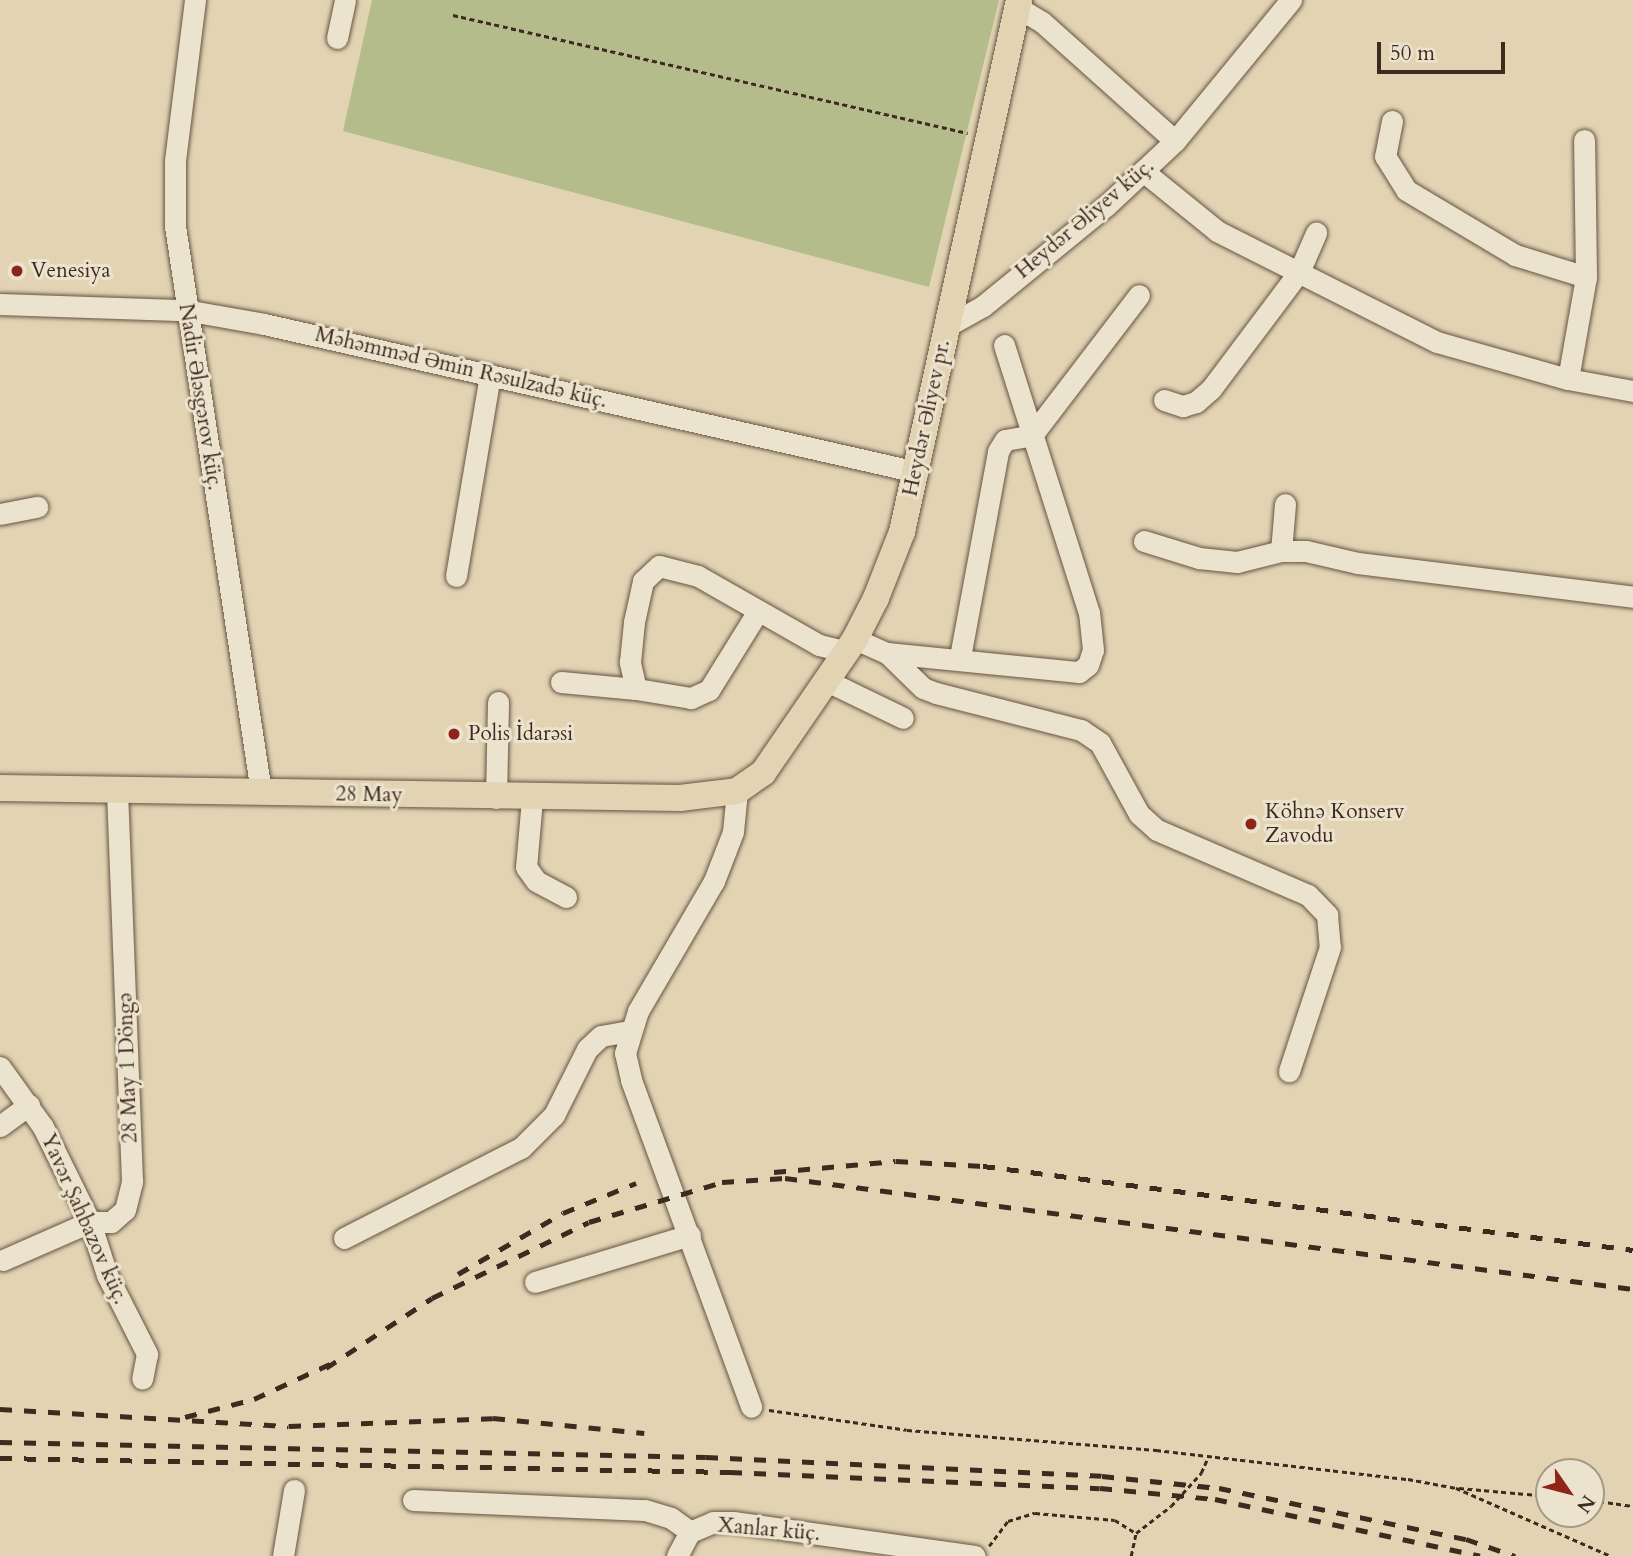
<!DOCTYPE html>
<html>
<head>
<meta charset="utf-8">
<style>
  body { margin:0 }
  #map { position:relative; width:1633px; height:1556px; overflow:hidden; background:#e2d4b3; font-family:Cardo,serif }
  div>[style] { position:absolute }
  .green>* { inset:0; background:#b4bc8b }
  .path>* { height:2.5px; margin-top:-1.25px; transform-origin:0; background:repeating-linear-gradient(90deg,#3e2a1f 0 5px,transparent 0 8.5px) }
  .roads { filter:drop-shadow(0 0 2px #675444) drop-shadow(0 0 2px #675444) }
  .minor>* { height:21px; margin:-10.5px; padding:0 10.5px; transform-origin:10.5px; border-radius:10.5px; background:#ece3ce }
  .major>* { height:26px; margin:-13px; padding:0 13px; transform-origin:13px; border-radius:13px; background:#e2d4b3 }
  .rail>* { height:5px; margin-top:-2.5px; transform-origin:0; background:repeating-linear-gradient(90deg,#3e2a1f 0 12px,transparent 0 24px) }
  .dots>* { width:19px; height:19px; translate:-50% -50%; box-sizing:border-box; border:4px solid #ece3ce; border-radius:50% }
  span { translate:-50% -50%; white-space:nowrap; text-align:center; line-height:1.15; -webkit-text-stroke:6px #ece3ce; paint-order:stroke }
  .street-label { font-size:21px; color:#3e2a1f }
  .poi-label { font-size:21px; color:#3e2a1f }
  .left { translate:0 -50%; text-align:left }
  .north { position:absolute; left:1535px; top:1458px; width:70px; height:70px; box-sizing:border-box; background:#ece3ce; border:2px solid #a69988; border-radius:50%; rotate:125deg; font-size:19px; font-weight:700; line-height:28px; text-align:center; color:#3e2a1f }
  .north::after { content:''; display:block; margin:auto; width:24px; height:32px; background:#8f2418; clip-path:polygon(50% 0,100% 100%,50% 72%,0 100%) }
  .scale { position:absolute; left:1377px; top:42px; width:128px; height:32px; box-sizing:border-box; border:4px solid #3e2a1f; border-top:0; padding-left:9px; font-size:21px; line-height:24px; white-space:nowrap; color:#3e2a1f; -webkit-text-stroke:5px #ece3ce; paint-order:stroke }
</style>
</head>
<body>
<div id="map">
  <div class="green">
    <i style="clip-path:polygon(372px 0,999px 0,929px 287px,343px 131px)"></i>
  </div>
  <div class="path">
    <i style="left:453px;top:15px;width:528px;rotate:12.91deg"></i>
    <i style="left:769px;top:1410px;width:139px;rotate:8.2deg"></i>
    <i style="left:907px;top:1430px;width:250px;rotate:4.6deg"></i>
    <i style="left:1156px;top:1450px;width:254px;rotate:6.6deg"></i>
    <i style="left:1408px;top:1479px;width:49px;rotate:10.6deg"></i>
    <i style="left:1456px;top:1488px;width:169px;rotate:23.7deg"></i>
    <i style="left:1459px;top:1488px;width:90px;rotate:5.1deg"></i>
    <i style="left:1591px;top:1500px;width:42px;rotate:8.1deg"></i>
    <i style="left:989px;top:1546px;width:31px;rotate:-53deg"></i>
    <i style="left:1008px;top:1521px;width:28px;rotate:-17deg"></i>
    <i style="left:1035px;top:1513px;width:80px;rotate:5deg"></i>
    <i style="left:1115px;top:1520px;width:25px;rotate:32deg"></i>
    <i style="left:1131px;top:1556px;width:24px;rotate:-78deg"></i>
    <i style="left:1136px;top:1533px;width:44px;rotate:-37.6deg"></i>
    <i style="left:1171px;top:1506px;width:45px;rotate:-47.7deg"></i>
    <i style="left:1201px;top:1473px;width:17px;rotate:-66deg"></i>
  </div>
  <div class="roads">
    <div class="minor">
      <i style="left:195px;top:0;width:162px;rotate:97.1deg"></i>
      <i style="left:175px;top:161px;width:65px;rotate:90deg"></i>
      <i style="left:175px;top:226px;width:572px;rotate:81.36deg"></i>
      <i style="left:1017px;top:7px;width:29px;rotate:31deg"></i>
      <i style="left:1042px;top:22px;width:178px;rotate:41.8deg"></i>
      <i style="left:337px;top:38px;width:39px;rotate:-78deg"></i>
      <i style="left:1392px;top:121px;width:36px;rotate:101deg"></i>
      <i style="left:1385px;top:156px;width:40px;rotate:58deg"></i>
      <i style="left:1406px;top:190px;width:127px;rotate:30.8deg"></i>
      <i style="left:1515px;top:255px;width:74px;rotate:17.2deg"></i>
      <i style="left:1143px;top:171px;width:95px;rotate:39deg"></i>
      <i style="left:1217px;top:231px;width:246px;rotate:26.8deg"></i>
      <i style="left:1437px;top:342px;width:136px;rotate:15.8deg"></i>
      <i style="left:1568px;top:379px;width:66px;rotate:10.5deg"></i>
      <i style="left:0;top:304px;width:185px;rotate:1.9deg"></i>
      <i style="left:185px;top:310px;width:80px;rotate:10deg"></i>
      <i style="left:264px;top:324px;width:670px;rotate:12.77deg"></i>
      <i style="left:947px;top:326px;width:41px;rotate:-29.1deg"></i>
      <i style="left:983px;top:306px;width:160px;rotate:-39.2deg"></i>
      <i style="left:1107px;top:205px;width:93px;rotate:-43.3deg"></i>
      <i style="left:1175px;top:141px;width:183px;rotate:-50.6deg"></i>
      <i style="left:1568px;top:379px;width:104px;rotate:-80deg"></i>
      <i style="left:1586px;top:277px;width:137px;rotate:-90.8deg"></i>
      <i style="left:1164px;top:400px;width:20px;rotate:18deg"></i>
      <i style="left:1183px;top:406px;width:14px;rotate:-17deg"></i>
      <i style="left:1196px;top:402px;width:20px;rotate:-41deg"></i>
      <i style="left:1211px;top:389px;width:146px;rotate:-53.1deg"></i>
      <i style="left:1299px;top:272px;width:43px;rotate:-66.4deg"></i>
      <i style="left:0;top:514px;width:38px;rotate:-11deg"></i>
      <i style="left:1144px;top:541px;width:58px;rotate:17.2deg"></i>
      <i style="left:1199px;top:558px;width:38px;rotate:6deg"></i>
      <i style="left:1237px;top:562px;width:45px;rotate:-14deg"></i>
      <i style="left:1281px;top:551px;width:25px"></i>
      <i style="left:1306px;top:551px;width:53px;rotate:13deg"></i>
      <i style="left:1358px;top:563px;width:277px;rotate:7deg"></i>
      <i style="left:1281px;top:551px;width:47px;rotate:-85.1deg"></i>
      <i style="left:456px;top:576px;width:204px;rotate:-80.4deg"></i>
      <i style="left:758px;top:611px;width:93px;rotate:121.8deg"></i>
      <i style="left:709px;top:690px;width:20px;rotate:156deg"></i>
      <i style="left:691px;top:698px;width:56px;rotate:-170.7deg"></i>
      <i style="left:636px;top:689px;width:28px;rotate:-103deg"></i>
      <i style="left:630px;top:662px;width:40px;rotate:-84.3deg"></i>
      <i style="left:634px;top:622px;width:42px;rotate:-77.6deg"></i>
      <i style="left:643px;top:581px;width:22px;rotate:-43deg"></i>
      <i style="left:659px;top:566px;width:40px;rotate:14.4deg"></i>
      <i style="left:698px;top:576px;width:139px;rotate:29.7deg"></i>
      <i style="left:819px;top:645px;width:29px;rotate:14deg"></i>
      <i style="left:855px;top:639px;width:35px;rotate:24deg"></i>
      <i style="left:887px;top:653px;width:193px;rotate:5.7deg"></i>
      <i style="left:1079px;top:672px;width:11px;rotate:-38deg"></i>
      <i style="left:1088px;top:665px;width:16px;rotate:-72deg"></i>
      <i style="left:1093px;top:650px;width:37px;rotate:-96deg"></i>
      <i style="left:1089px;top:613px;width:281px;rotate:-107.6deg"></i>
      <i style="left:887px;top:653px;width:50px;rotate:44.2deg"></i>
      <i style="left:923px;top:688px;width:14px;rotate:21deg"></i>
      <i style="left:936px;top:693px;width:150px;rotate:14.3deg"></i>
      <i style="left:1081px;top:730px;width:23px;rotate:34deg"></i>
      <i style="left:1100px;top:743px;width:81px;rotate:61.2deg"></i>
      <i style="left:1139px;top:814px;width:24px;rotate:42deg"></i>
      <i style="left:1157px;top:830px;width:164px;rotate:23.3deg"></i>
      <i style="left:1308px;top:895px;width:28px;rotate:46deg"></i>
      <i style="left:1327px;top:915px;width:32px;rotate:85deg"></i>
      <i style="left:1330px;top:947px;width:131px;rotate:108.3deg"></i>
      <i style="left:960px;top:657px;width:209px;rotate:-79.5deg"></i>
      <i style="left:998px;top:451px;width:13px;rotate:-58deg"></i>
      <i style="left:1005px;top:440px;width:27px;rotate:-10deg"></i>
      <i style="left:1032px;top:435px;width:176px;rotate:-52.6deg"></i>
      <i style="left:561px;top:682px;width:75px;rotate:5.3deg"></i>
      <i style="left:829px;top:682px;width:82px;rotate:25.9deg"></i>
      <i style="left:737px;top:791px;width:41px;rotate:95.6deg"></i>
      <i style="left:733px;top:832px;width:53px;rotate:111.2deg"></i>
      <i style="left:714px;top:881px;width:151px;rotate:120.3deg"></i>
      <i style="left:638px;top:1011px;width:44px;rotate:107.2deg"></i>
      <i style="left:625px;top:1053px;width:28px;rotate:77deg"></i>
      <i style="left:631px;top:1080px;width:348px;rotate:69.8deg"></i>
      <i style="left:496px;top:798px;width:96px;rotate:-88.8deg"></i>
      <i style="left:532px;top:799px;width:68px;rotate:95deg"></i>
      <i style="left:526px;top:867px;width:17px;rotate:54deg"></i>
      <i style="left:536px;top:881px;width:34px;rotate:28deg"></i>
      <i style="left:0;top:1067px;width:74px;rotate:54.4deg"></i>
      <i style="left:43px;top:1127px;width:106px;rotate:63.7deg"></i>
      <i style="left:90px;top:1222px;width:56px;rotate:72.2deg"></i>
      <i style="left:107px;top:1275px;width:89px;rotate:63.1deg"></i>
      <i style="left:147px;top:1354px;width:25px;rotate:101deg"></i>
      <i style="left:0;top:1126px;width:36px;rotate:-36deg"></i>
      <i style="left:344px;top:1238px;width:199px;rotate:-27deg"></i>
      <i style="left:521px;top:1148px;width:47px;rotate:-45deg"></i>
      <i style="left:554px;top:1115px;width:74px;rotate:-63.4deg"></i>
      <i style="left:587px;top:1049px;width:19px;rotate:-43deg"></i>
      <i style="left:601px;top:1036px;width:27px;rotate:-10deg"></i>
      <i style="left:3px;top:1260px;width:95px;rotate:-23.6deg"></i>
      <i style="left:90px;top:1222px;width:21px"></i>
      <i style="left:111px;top:1222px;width:18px;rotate:-41deg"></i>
      <i style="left:125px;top:1210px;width:30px;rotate:-76deg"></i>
      <i style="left:132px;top:1181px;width:391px;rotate:-92.2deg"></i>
      <i style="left:535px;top:1282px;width:162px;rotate:-16.9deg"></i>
      <i style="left:413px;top:1500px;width:232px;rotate:2.5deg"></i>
      <i style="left:645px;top:1510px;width:27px;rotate:17deg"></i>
      <i style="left:671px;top:1518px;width:24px;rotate:36deg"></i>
      <i style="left:690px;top:1532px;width:25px;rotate:-23deg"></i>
      <i style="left:713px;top:1522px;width:20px"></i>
      <i style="left:733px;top:1522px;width:244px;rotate:8deg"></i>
      <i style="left:283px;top:1556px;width:67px;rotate:-80.5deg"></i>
      <i style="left:677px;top:1556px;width:27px;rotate:-62deg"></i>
    </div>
    <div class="major">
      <i style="left:0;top:788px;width:680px;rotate:0.84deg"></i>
      <i style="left:680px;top:798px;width:57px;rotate:-7deg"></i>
      <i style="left:737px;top:791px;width:32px;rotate:-35deg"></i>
      <i style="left:763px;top:773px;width:163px;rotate:-55.5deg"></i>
      <i style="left:855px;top:639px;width:46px;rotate:-62.9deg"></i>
      <i style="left:876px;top:598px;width:71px;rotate:-68.5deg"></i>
      <i style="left:902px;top:532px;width:545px;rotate:-77.6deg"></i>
    </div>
  </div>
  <div class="rail">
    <i style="left:774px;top:1172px;width:122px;rotate:-5.2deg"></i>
    <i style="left:896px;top:1161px;width:87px;rotate:3.3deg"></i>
    <i style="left:983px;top:1166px;width:655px;rotate:7.36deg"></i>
    <i style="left:458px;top:1274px;width:121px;rotate:-30.2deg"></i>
    <i style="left:563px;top:1213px;width:79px;rotate:-22.3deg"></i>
    <i style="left:326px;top:1368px;width:127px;rotate:-33.4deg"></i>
    <i style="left:432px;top:1298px;width:174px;rotate:-25.8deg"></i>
    <i style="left:589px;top:1222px;width:139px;rotate:-16.7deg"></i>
    <i style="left:722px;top:1182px;width:63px;rotate:-3.6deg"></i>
    <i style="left:785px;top:1178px;width:855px;rotate:7.46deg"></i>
    <i style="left:0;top:1409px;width:289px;rotate:3.4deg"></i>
    <i style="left:289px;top:1426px;width:204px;rotate:-2.2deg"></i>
    <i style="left:493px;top:1418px;width:152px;rotate:5.7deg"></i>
    <i style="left:185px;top:1417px;width:71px;rotate:-14.6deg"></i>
    <i style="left:254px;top:1399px;width:86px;rotate:-24.8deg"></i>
    <i style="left:0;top:1442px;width:706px;rotate:1.22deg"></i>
    <i style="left:706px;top:1457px;width:396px;rotate:2.7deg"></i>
    <i style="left:1102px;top:1476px;width:118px;rotate:5.9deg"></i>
    <i style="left:1219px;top:1488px;width:252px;rotate:11.7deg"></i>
    <i style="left:1466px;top:1539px;width:52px;rotate:19.1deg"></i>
    <i style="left:0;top:1458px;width:730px;rotate:1.1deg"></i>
    <i style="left:730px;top:1472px;width:370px;rotate:2.5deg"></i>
    <i style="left:1100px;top:1488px;width:116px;rotate:5.5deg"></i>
    <i style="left:1215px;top:1499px;width:271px;rotate:12.1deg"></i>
  </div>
  <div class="dots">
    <i style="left:17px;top:271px;background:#8f2418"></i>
    <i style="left:454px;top:734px;background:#8f2418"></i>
    <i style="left:1251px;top:824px;background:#8f2418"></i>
  </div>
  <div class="street-label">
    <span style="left:1085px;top:219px;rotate:-40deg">Heydər Əliyev küç.</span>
    <span style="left:461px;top:368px;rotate:13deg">Məhəmməd Əmin Rəsulzadə küç.</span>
    <span style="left:200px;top:397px;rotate:81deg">Nadir Ələsgərov küç.</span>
    <span style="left:927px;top:418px;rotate:-78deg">Heydər Əliyev pr.</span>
    <span style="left:369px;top:795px;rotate:1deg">28 May</span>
    <span style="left:128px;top:1068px;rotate:-92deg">28 May 1 Döngə</span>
    <span style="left:84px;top:1219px;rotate:66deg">Yavər Şahbazov küç.</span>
    <span style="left:769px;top:1530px;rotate:5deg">Xanlar küç.</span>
  </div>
  <div class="poi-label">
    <span class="left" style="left:31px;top:271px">Venesiya</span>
    <span class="left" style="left:468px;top:734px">Polis İdarəsi</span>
    <span class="left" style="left:1265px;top:824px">Köhnə Konserv<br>Zavodu</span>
  </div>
  <div class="north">N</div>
  <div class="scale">50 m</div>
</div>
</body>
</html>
